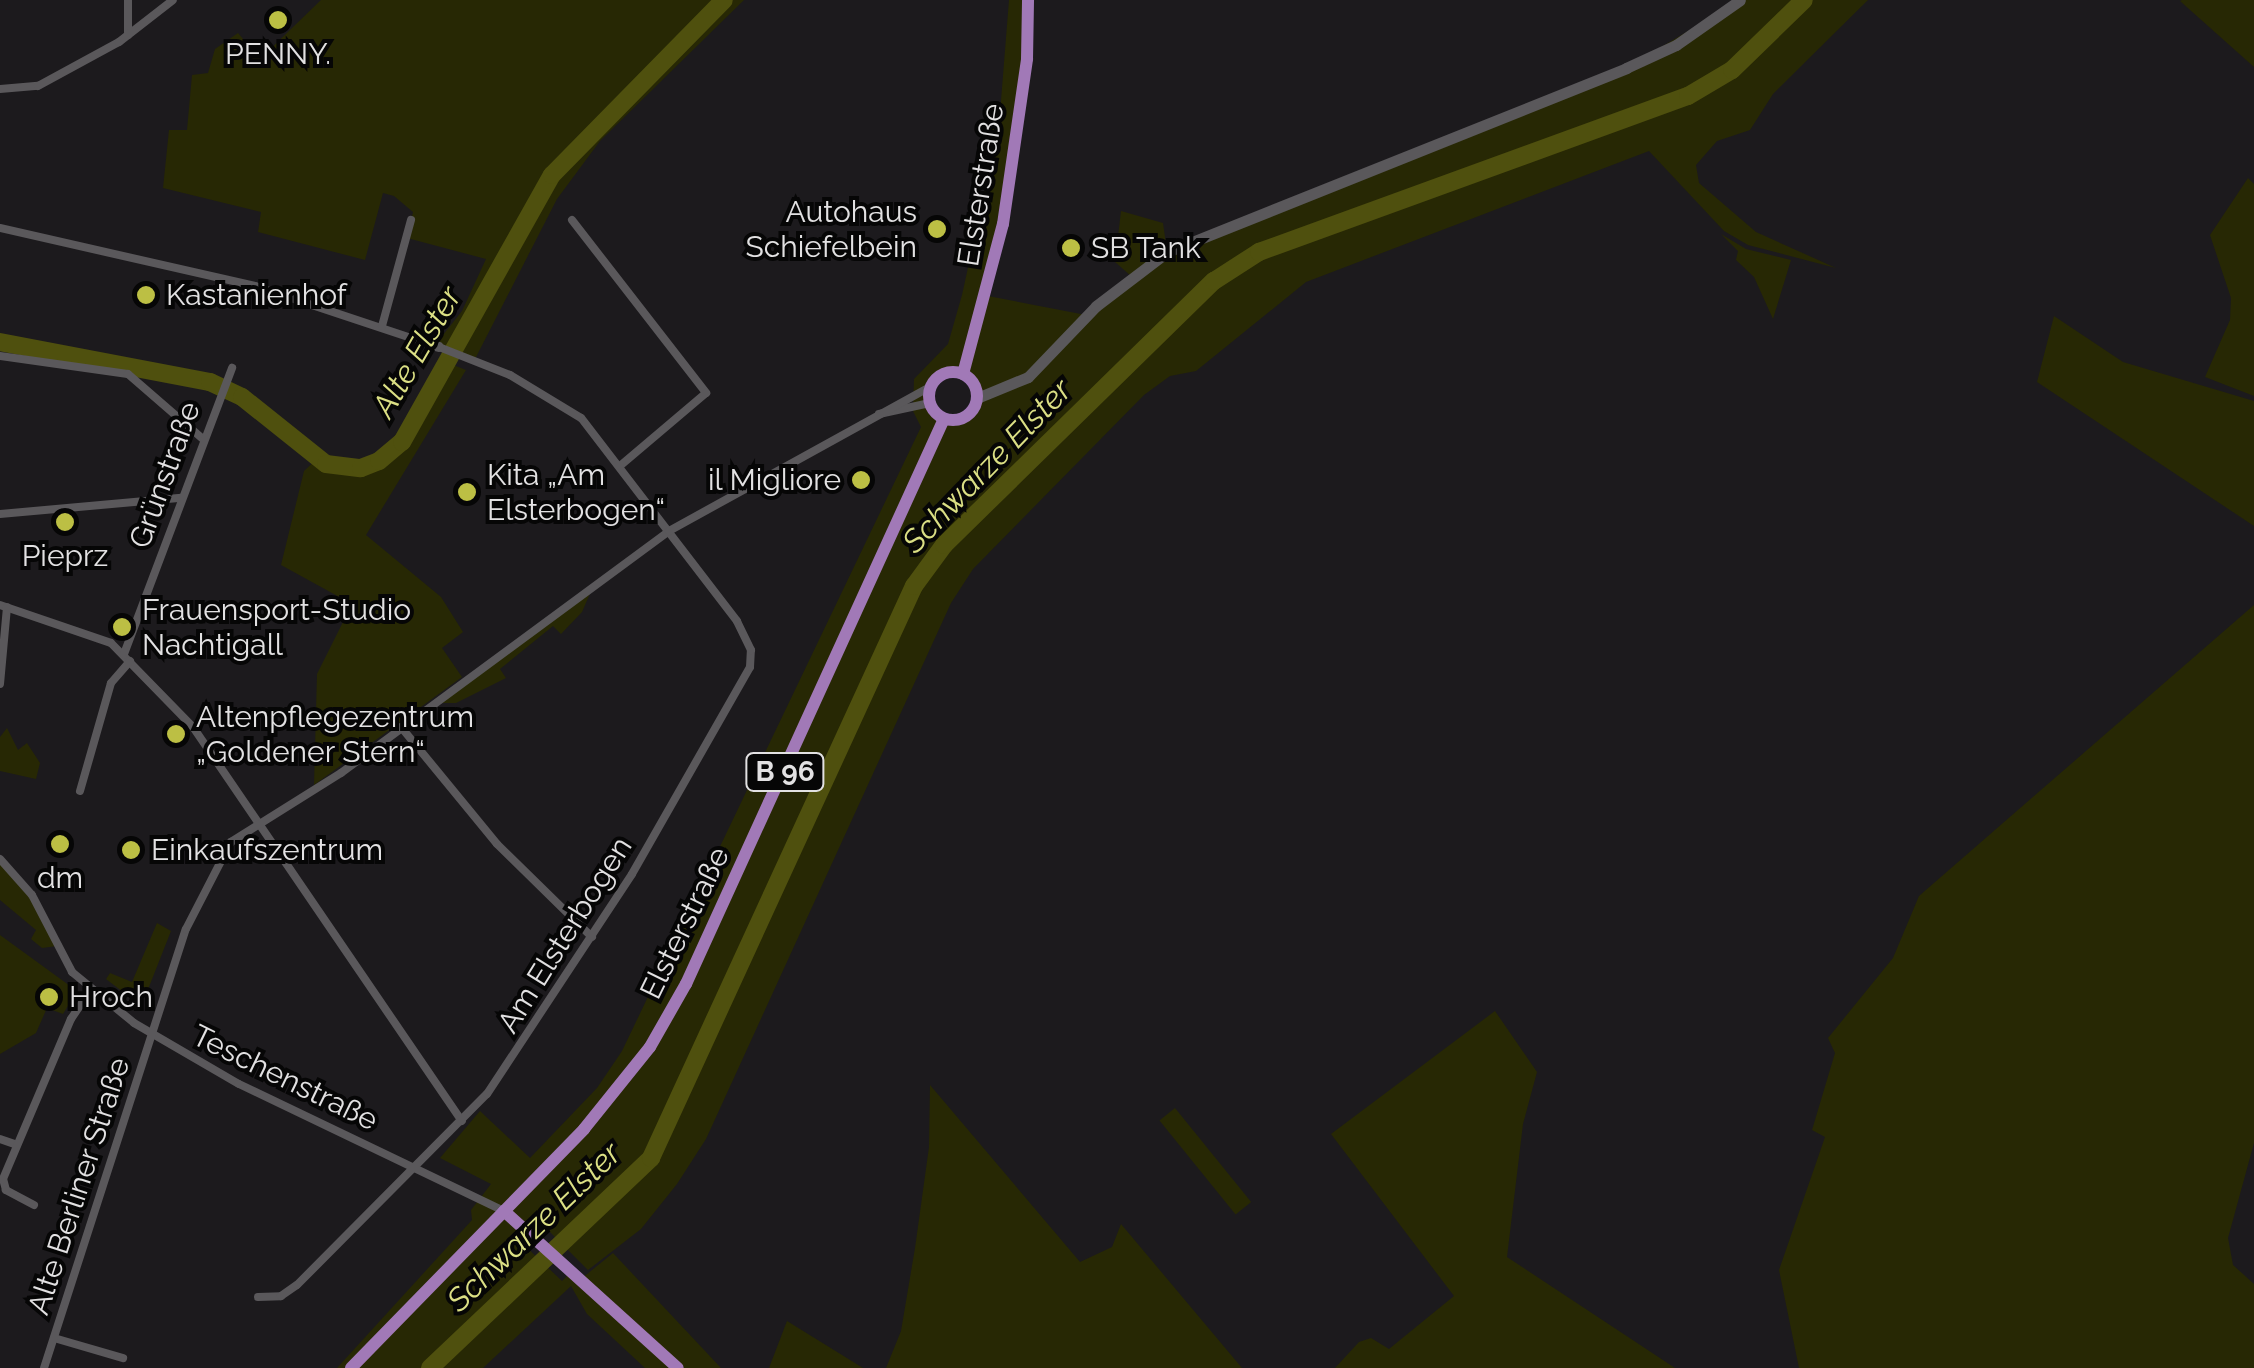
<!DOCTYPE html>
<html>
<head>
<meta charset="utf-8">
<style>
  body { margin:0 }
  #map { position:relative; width:2254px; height:1368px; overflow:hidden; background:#1c1a1d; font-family:Raleway,sans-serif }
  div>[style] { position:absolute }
  .green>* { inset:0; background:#272804; transform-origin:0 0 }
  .river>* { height:18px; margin:-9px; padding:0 9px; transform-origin:9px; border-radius:9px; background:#4f500e }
  .minor>* { height:8px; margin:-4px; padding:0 4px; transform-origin:4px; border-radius:4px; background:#5a585b }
  .tertiary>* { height:10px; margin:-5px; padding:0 5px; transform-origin:5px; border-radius:5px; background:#5a585b }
  .secondary>* { height:11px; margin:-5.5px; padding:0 5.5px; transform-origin:5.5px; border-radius:5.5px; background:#5a585b }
  .primary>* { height:12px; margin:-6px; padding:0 6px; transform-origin:6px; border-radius:6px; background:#a179b7 }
  .primary>.ring { margin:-6px; padding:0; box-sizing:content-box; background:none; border:12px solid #a179b7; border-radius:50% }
  .dots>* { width:28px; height:28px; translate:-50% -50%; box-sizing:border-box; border:5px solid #060606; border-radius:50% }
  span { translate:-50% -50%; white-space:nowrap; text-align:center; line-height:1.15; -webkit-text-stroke:8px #060606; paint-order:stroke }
  .shield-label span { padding:2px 8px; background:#060606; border:2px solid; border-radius:8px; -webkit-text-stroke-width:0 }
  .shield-label { font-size:28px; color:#e2e1e2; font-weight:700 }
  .poi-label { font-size:30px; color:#e2e1e2 }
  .right { translate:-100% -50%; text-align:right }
  .left { translate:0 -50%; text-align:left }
  .street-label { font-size:30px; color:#e2e1e2 }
  .water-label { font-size:32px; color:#dbdf84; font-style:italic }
</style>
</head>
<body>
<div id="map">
  <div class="green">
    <i style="clip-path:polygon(321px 0,744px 0,600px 141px,557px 199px,474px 361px,435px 345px,462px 311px,486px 259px,407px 238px,413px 212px,394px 196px,383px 193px,365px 260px,258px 232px,261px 212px,163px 188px,169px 130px,187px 130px,192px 75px,208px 73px,215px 49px,238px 33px,260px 59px)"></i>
    <i style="clip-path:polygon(evenodd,1009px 0,1027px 0,1025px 59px,988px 296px,1086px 315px,1131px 276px,1115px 262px,1121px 211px,1163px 223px,1167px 251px,1626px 68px,1740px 0,1868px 0,1773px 94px,1750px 130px,1717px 141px,1696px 165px,1699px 183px,1756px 232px,1836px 268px,1748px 245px,1724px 231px,1649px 151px,1306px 282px,1196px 371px,1170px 376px,1144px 395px,973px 569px,951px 603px,706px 1139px,677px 1184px,641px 1229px,588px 1270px,541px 1223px,522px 1243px,562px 1281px,572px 1271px,581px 1279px,613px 1253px,721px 1368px,645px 1368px,587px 1314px,571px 1286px,483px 1368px,337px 1368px,472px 1220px,471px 1210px,491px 1184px,440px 1158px,480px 1111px,530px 1158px,597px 1088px,622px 1051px,921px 427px,913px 411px,914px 379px,948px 344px,962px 295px,985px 190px,988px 133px,1000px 113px,1009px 0,956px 372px,974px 384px,978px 398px,968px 416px,954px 421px,937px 415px,929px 393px,935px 379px,956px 372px)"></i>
    <i style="clip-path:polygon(2254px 0,2254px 67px,2180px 1px,2182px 0)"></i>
    <i style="clip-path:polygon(2248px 178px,2254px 184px,2254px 396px,2205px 377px,2230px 320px,2231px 298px,2210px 235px)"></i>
    <i style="clip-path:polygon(1721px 234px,1746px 249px,1791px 260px,1773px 319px,1754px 277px,1736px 260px,1738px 251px)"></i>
    <i style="clip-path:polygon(2054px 316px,2123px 362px,2254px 401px,2254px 526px,2037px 382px)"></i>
    <i style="clip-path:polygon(448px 363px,466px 370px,366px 535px,441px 597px,463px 632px,442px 648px,462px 677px,314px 785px,317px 674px,352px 604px,281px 565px,304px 471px,317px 459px,361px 468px,389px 455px)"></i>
    <i style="clip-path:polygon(595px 582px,582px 612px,561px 634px,553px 626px,500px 669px,506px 678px,456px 703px,432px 703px)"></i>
    <i style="clip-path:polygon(2254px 605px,2254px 1143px,2228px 1238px,2233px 1265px,2254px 1284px,2254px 1368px,1799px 1368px,1779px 1270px,1825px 1137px,1812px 1130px,1835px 1053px,1828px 1038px,1893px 958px,1919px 896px)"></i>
    <i style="clip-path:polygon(7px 728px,18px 750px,27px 743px,40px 763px,36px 779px,0 771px,0 737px)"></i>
    <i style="clip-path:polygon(0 859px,17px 875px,57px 946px,42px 948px,31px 939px,36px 930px,0 900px)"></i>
    <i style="clip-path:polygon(157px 923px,171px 931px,147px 992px,136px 1002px,106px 979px,110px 973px,132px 982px)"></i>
    <i style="clip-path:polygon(0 935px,77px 991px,63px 1014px,47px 1008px,36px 1033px,0 1054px)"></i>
    <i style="clip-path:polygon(1495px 1011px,1537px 1072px,1523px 1124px,1507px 1257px,1675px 1368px,1335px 1368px,1359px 1342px,1371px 1338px,1389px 1349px,1454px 1296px,1331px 1134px)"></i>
    <i style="clip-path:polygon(930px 1085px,1080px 1262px,1112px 1247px,1121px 1224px,1242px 1368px,886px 1368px,901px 1331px,915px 1248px,929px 1147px)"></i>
    <i style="left:1175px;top:1108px;width:121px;height:20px;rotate:51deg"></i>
    <i style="clip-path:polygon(787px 1321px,863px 1368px,769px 1368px)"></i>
  </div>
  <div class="river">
    <i style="left:0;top:342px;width:214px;rotate:10.8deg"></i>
    <i style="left:210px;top:382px;width:35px;rotate:25deg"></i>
    <i style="left:242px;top:397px;width:107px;rotate:38.6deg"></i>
    <i style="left:326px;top:464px;width:35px;rotate:7deg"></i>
    <i style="left:361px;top:468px;width:19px;rotate:-21deg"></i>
    <i style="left:379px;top:461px;width:30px;rotate:-40deg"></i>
    <i style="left:402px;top:442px;width:306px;rotate:-60.7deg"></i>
    <i style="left:552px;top:175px;width:245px;rotate:-45.5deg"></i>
    <i style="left:430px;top:1368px;width:305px;rotate:-43.5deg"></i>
    <i style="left:651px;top:1158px;width:630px;rotate:-65.31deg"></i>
    <i style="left:914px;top:586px;width:51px;rotate:-53.8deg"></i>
    <i style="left:944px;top:545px;width:378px;rotate:-44.4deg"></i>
    <i style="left:1214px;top:281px;width:54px;rotate:-32.8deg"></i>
    <i style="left:1259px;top:252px;width:456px;rotate:-20deg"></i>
    <i style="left:1688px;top:96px;width:51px;rotate:-30.6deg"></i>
    <i style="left:1732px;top:70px;width:100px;rotate:-44.2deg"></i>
  </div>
  <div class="minor">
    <i style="left:128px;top:35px;width:35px;rotate:-90deg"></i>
    <i style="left:0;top:89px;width:38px;rotate:-5deg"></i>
    <i style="left:38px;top:86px;width:92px;rotate:-28.5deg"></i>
    <i style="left:119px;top:42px;width:68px;rotate:-37.9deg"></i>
    <i style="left:572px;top:220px;width:219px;rotate:52.2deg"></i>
    <i style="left:706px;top:393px;width:111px;rotate:139.7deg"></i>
    <i style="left:0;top:228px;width:262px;rotate:12.8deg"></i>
    <i style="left:255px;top:286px;width:190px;rotate:18.4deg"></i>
    <i style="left:382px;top:326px;width:110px;rotate:-74.7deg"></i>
    <i style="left:0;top:356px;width:129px;rotate:8deg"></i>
    <i style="left:128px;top:374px;width:98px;rotate:40.9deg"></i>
    <i style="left:879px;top:414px;width:52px;rotate:-12.2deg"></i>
    <i style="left:0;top:514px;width:182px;rotate:-5.1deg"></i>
    <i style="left:0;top:605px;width:117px;rotate:18.9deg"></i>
    <i style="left:111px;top:643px;width:117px;rotate:45.7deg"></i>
    <i style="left:193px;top:727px;width:477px;rotate:55.7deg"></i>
    <i style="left:124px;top:654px;width:306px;rotate:-69.3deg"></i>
    <i style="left:0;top:684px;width:77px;rotate:-84.8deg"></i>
    <i style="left:401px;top:727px;width:151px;rotate:50.6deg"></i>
    <i style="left:497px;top:844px;width:133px;rotate:44.4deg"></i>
    <i style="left:80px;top:791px;width:112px;rotate:-74deg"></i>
    <i style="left:111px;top:683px;width:29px;rotate:-49deg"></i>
    <i style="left:0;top:859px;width:48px;rotate:48.4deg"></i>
    <i style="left:32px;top:895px;width:87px;rotate:62.5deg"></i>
    <i style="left:72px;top:972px;width:80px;rotate:39.4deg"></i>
    <i style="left:134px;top:1023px;width:121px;rotate:30.2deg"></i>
    <i style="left:239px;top:1084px;width:294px;rotate:25.6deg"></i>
    <i style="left:0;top:1139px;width:18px;rotate:19deg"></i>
    <i style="left:34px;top:1205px;width:32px;rotate:-152deg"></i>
    <i style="left:6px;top:1190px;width:11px;rotate:-105deg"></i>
    <i style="left:3px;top:1179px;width:174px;rotate:-67deg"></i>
    <i style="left:71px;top:1019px;width:34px;rotate:-56deg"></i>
    <i style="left:258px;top:1297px;width:23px;rotate:-2deg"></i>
    <i style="left:281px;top:1296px;width:19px;rotate:-35deg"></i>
    <i style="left:297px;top:1285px;width:269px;rotate:-45.2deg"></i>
    <i style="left:487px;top:1094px;width:263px;rotate:-56.6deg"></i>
    <i style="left:632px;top:874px;width:238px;rotate:-60.3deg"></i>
    <i style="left:750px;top:667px;width:17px;rotate:-87deg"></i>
    <i style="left:751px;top:650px;width:32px;rotate:-116deg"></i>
    <i style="left:737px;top:621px;width:256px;rotate:-127.5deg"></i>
    <i style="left:581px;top:418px;width:83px;rotate:-148.8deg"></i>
    <i style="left:510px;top:375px;width:76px;rotate:-158.5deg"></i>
    <i style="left:54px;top:1338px;width:72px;rotate:16.2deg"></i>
    <i style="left:44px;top:1368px;width:461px;rotate:-72.1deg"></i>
    <i style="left:186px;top:929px;width:98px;rotate:-62.7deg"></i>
    <i style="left:231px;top:842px;width:130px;rotate:-32.1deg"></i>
    <i style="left:341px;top:773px;width:408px;rotate:-36.4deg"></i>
    <i style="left:669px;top:531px;width:300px;rotate:-28.9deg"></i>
  </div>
  <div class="tertiary">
    <i style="left:435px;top:346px;width:4px;rotate:14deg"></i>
  </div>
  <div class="secondary">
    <i style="left:977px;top:398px;width:55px;rotate:-22.4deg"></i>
    <i style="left:1028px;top:377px;width:98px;rotate:-46.2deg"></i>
    <i style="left:1096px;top:306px;width:89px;rotate:-37.3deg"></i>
    <i style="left:1167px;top:252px;width:495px;rotate:-21.8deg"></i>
    <i style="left:1626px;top:68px;width:55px;rotate:-24.7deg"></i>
    <i style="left:1676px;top:45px;width:78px;rotate:-35.1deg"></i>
  </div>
  <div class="primary">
    <i class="ring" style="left:929px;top:372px;width:36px;height:36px"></i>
    <i style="left:963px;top:374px;width:155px;rotate:-75.1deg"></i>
    <i style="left:1003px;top:224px;width:167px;rotate:-81.7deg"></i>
    <i style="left:1027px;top:59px;width:59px;rotate:-89deg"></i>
    <i style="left:504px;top:1211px;width:234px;rotate:42.1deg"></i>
    <i style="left:351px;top:1368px;width:334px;rotate:-45.7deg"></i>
    <i style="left:584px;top:1129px;width:105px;rotate:-51.2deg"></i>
    <i style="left:650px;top:1047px;width:73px;rotate:-60.3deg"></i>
    <i style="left:686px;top:984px;width:621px;rotate:-65.46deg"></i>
  </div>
  <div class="dots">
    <i style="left:278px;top:20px;background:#bcbf44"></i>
    <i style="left:937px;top:229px;background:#bcbf44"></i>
    <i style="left:1071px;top:248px;background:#bcbf44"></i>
    <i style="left:146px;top:295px;background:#bcbf44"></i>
    <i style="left:861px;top:480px;background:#bcbf44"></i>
    <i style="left:467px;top:492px;background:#bcbf44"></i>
    <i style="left:65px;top:522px;background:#bcbf44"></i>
    <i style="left:122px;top:627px;background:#bcbf44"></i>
    <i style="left:176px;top:734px;background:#bcbf44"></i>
    <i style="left:60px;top:844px;background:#bcbf44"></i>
    <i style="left:131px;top:850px;background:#bcbf44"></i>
    <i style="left:49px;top:997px;background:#bcbf44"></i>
  </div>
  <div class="shield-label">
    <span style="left:785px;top:772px">B 96</span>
  </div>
  <div class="poi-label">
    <span style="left:278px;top:54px">PENNY.</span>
    <span class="right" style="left:917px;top:229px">Autohaus<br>Schiefelbein</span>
    <span class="left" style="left:1091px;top:248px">SB Tank</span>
    <span class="left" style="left:166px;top:295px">Kastanienhof</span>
    <span class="left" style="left:487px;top:492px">Kita „Am<br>Elsterbogen“</span>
    <span class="right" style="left:841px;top:480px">il Migliore</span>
    <span style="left:65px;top:556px">Pieprz</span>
    <span class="left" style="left:142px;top:627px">Frauensport-Studio<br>Nachtigall</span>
    <span class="left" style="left:196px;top:734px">Altenpflegezentrum<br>„Goldener Stern“</span>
    <span class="left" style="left:151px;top:850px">Einkaufszentrum</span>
    <span style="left:60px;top:878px">dm</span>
    <span class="left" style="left:69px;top:997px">Hroch</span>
  </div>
  <div class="street-label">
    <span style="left:981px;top:185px;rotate:-81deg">Elsterstraße</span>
    <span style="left:165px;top:475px;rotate:-70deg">Grünstraße</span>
    <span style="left:685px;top:923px;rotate:-64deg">Elsterstraße</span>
    <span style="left:565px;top:935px;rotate:-58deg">Am Elsterbogen</span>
    <span style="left:285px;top:1078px;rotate:26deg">Teschenstraße</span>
    <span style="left:79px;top:1186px;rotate:-72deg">Alte Berliner Straße</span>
  </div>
  <div class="water-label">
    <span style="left:417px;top:352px;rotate:-60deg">Alte Elster</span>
    <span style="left:987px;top:466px;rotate:-46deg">Schwarze Elster</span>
    <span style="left:534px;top:1227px;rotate:-44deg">Schwarze Elster</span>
  </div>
</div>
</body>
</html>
